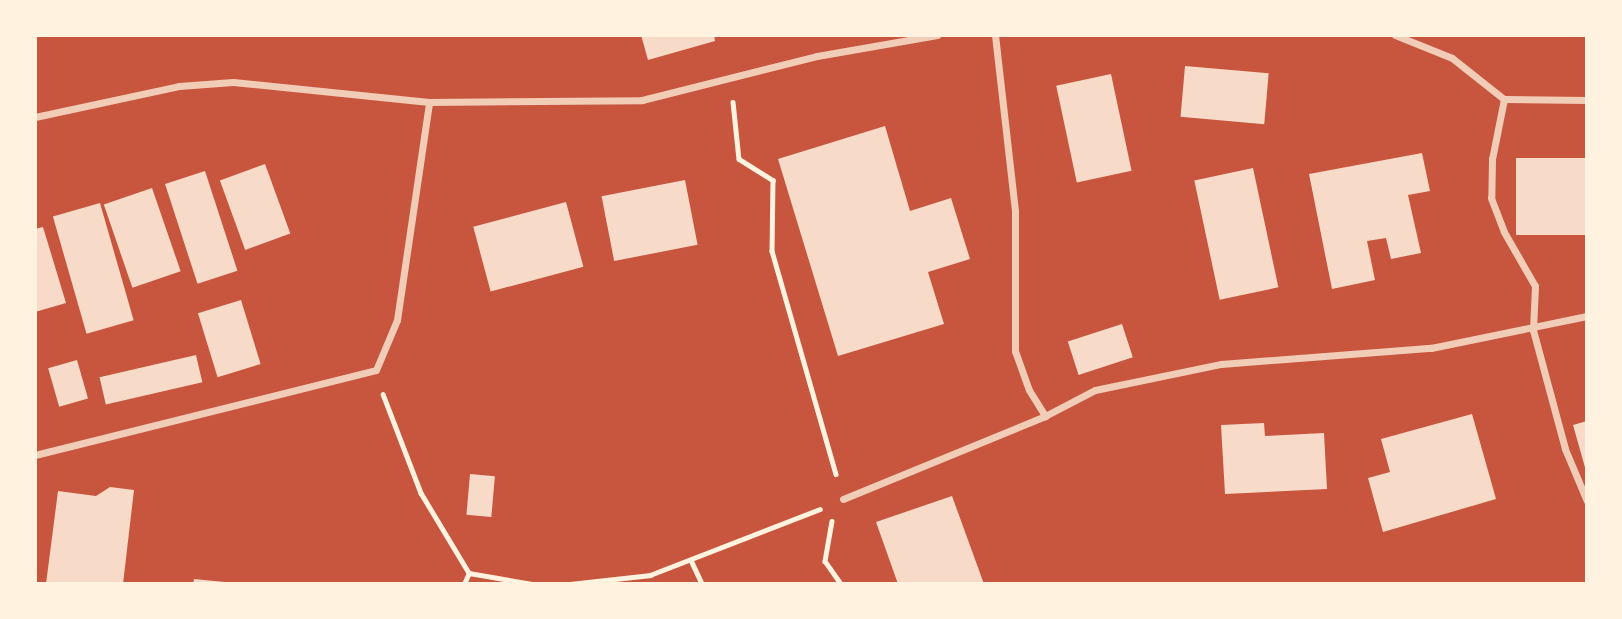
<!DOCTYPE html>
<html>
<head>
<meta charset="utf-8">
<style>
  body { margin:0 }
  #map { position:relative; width:1622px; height:619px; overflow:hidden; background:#c8553d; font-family:"Times New Roman",serif }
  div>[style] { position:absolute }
  .building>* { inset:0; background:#f7dbc8; transform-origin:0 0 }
  .path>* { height:4.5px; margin:-2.25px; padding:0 2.25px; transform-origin:2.25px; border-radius:2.25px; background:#fff3e0 }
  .minor>* { height:7px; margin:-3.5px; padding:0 3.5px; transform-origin:3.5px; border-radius:3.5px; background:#f1ccb7 }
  span { translate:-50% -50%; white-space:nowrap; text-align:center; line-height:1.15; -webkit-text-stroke:7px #fff3e0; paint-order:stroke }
  .frame { position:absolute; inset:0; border:37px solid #fff3e0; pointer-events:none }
</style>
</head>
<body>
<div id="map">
  <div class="building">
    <i style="clip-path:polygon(641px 35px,714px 35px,715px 41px,648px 60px)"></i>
    <i style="left:1185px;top:66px;width:84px;height:51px;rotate:5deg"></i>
    <i style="left:1111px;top:74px;width:99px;height:56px;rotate:78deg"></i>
    <i style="clip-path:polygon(885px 126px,910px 211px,951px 198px,970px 259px,928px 272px,944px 324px,838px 356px,778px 159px)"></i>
    <i style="clip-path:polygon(1422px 153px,1430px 191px,1408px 195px,1421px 253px,1391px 259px,1386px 238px,1367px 241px,1375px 280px,1332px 289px,1309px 174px)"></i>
    <i style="left:1587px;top:158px;width:77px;height:71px;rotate:90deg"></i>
    <i style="left:265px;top:164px;width:74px;height:48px;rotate:70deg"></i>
    <i style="left:1253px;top:168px;width:122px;height:60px;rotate:78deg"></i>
    <i style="left:205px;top:171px;width:105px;height:42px;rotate:72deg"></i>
    <i style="left:685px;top:180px;width:66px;height:85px;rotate:79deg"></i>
    <i style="left:152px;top:188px;width:88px;height:51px;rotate:71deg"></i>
    <i style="left:566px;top:202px;width:67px;height:96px;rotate:75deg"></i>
    <i style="left:100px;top:203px;width:122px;height:49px;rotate:74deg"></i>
    <i style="clip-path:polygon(43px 227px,66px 303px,35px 312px,35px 229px)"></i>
    <i style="left:241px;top:300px;width:67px;height:45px;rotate:73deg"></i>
    <i style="left:1122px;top:324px;width:35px;height:57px;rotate:72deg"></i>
    <i style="left:196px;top:355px;width:28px;height:99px;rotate:77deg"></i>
    <i style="left:77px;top:360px;width:40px;height:30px;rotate:74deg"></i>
    <i style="clip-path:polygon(1472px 414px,1496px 499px,1383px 532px,1368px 478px,1390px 472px,1381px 439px)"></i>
    <i style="clip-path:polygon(1587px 421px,1587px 471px,1586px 471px,1573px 425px)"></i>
    <i style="clip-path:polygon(1264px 423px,1265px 436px,1324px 433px,1327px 489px,1225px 494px,1221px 425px)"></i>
    <i style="left:470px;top:474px;width:25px;height:41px;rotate:5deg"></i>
    <i style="clip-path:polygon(110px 487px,134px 490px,123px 584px,46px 584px,58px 491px,96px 496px)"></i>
    <i style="clip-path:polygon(952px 496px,984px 584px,898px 584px,876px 522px)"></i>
    <i style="clip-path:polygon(194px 579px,225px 582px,224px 584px,193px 584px)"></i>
  </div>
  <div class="path">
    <i style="left:733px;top:102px;width:57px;rotate:84deg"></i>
    <i style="left:739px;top:159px;width:40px;rotate:32deg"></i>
    <i style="left:773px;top:180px;width:71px;rotate:90.8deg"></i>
    <i style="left:772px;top:251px;width:232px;rotate:74deg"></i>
    <i style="left:383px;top:394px;width:106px;rotate:69deg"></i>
    <i style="left:421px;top:493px;width:93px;rotate:59deg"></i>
    <i style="left:469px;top:573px;width:65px;rotate:9.8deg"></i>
    <i style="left:832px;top:521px;width:41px;rotate:99.9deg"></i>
    <i style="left:825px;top:561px;width:28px;rotate:55deg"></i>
    <i style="left:691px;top:560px;width:26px;rotate:65deg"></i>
    <i style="left:464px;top:584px;width:12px;rotate:-66deg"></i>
    <i style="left:570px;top:584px;width:81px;rotate:-6.4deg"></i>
    <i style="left:650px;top:575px;width:182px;rotate:-21.2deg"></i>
  </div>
  <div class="minor">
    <i style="left:995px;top:35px;width:177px;rotate:83.5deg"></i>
    <i style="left:1015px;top:211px;width:140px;rotate:90deg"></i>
    <i style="left:1015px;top:351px;width:41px;rotate:70.3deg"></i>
    <i style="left:1029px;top:390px;width:31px;rotate:58deg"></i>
    <i style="left:1395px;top:35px;width:61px;rotate:22deg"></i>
    <i style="left:1452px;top:58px;width:66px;rotate:38.3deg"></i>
    <i style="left:1504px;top:99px;width:83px;rotate:0.7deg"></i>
    <i style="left:1504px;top:99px;width:61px;rotate:101.3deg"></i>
    <i style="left:1492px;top:159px;width:39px;rotate:91deg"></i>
    <i style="left:1491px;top:198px;width:36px;rotate:69deg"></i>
    <i style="left:1504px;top:232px;width:62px;rotate:60.1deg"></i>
    <i style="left:1535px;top:286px;width:44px;rotate:92.6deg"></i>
    <i style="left:1533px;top:330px;width:123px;rotate:74.9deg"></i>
    <i style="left:1565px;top:449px;width:56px;rotate:67.1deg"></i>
    <i style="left:35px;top:117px;width:147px;rotate:-12.1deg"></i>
    <i style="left:179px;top:86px;width:54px;rotate:-4.2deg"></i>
    <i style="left:233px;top:82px;width:197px;rotate:5.8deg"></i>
    <i style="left:429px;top:102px;width:213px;rotate:-0.5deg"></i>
    <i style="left:642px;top:100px;width:180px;rotate:-14.1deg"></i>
    <i style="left:817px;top:56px;width:122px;rotate:-9.9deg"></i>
    <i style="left:35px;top:455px;width:351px;rotate:-14deg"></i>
    <i style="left:376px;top:370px;width:54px;rotate:-67.2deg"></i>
    <i style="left:397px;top:320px;width:220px;rotate:-81.6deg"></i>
    <i style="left:843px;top:499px;width:218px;rotate:-22.3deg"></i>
    <i style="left:1045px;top:416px;width:56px;rotate:-27.5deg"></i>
    <i style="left:1095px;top:390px;width:129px;rotate:-11.7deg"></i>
    <i style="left:1221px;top:364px;width:211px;rotate:-4.4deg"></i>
    <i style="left:1431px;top:348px;width:159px;rotate:-11.6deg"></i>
  </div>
  <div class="frame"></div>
</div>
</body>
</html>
